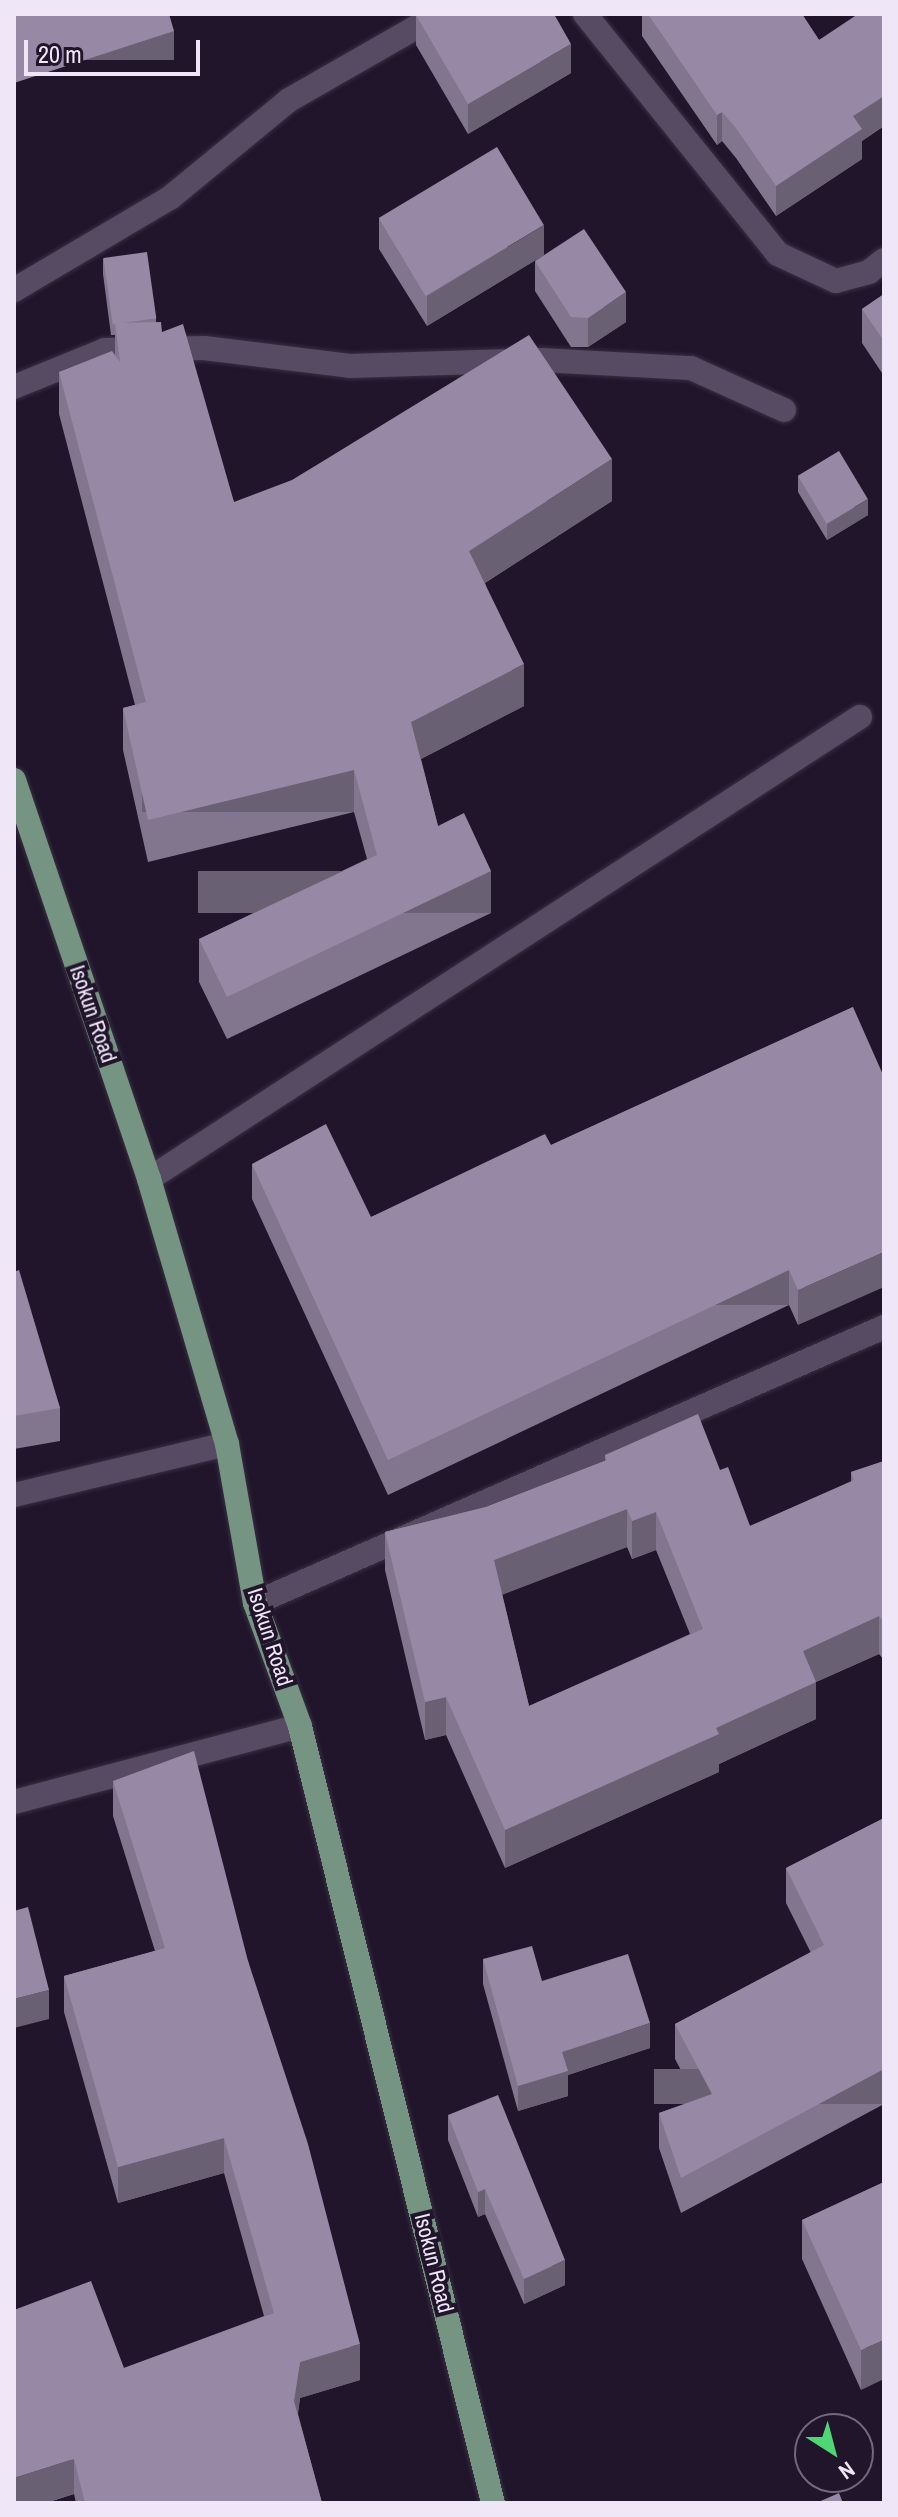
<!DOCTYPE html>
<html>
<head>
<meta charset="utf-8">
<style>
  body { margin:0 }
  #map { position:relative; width:898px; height:2517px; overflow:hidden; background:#20152b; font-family:"Archivo Narrow",sans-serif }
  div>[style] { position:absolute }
  .roads { filter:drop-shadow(0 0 2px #383041) drop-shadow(0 0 2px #383041) }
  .lane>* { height:24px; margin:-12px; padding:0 12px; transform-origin:12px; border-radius:12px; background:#574b64 }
  .street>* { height:24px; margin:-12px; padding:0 12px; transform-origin:12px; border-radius:12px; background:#574b64 }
  .primary>* { height:24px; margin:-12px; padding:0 12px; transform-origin:12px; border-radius:12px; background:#769482 }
  .wall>* { inset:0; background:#82768e }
  .shaded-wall>* { inset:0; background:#6a6074; transform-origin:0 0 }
  .building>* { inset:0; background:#9789a5; transform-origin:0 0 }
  span { translate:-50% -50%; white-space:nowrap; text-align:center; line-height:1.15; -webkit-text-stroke:8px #20152b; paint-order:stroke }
  .street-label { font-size:22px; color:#efe7f7 }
  .frame { position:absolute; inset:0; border:16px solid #efe7f7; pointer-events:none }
  .north { position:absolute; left:794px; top:2413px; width:80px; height:80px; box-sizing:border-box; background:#20152b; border:2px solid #73697d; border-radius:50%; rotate:144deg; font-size:22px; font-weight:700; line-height:32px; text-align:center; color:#efe7f7 }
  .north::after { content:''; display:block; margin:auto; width:28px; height:36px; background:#4ed675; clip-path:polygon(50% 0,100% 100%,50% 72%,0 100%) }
  .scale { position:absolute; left:24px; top:40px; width:176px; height:36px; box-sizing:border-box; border:4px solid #efe7f7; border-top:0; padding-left:10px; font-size:24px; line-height:28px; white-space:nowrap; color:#efe7f7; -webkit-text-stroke:6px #20152b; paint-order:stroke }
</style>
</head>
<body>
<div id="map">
  <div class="roads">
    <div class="lane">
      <i style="left:14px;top:387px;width:98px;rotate:-22.1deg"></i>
      <i style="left:105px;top:350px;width:99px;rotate:-1.2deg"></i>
      <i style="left:204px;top:348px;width:147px;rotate:7deg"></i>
      <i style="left:350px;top:366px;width:191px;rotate:-1.8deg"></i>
      <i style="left:541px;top:360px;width:150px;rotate:3.1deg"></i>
      <i style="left:691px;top:368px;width:102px;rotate:24.3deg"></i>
      <i style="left:14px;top:1495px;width:219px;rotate:-13.5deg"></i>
      <i style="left:14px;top:1802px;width:296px;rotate:-14.9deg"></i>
    </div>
    <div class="street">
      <i style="left:585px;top:14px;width:308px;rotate:51.2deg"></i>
      <i style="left:778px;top:254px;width:64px;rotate:25deg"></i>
      <i style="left:836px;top:281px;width:34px;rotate:-15deg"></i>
      <i style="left:869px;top:272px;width:19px;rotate:-39deg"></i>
      <i style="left:14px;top:290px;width:182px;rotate:-30.6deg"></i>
      <i style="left:171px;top:197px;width:153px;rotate:-39.4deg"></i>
      <i style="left:289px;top:100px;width:173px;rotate:-29.8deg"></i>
      <i style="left:149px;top:1179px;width:848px;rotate:-33.02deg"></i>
      <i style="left:255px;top:1603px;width:687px;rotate:-23.69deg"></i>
    </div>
    <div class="primary">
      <i style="left:14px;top:780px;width:421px;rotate:71.3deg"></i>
      <i style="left:149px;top:1179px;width:276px;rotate:73.6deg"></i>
      <i style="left:227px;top:1444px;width:161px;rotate:80deg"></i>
      <i style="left:255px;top:1603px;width:131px;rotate:69.9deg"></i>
      <i style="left:300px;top:1726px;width:801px;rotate:76.05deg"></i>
    </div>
  </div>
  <div class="wall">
    <i style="clip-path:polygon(642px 14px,802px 14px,819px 40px,884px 14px,884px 126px,862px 141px,862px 159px,776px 216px,736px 158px,722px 141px,717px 145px,642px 36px)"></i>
    <i style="clip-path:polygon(416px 15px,571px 73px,468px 134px,416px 45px)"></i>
    <i style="clip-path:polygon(379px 219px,544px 255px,427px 326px,379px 249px)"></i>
    <i style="clip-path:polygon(103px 258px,156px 318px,156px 322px,162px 332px,234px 502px,612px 501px,485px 583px,524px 706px,421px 759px,438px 826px,491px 913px,227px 1039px,199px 982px,199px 939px,367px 859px,354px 812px,148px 862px,123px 750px,123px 708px,135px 705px,59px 414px,59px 372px,115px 355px,115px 335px,111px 335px,103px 274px)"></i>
    <i style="clip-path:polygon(535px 261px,626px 322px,588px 347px,571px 347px,535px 291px)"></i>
    <i style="clip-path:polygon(884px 294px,884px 376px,862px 343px,862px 309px)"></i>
    <i style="clip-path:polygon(798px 476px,868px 515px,827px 540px,798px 492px)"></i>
    <i style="clip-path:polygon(853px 1007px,798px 1325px,789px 1305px,388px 1495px,252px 1199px,252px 1164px,371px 1217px,551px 1145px)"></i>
    <i style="clip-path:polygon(14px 1272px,60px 1408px,60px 1441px,14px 1449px)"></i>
    <i style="clip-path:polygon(evenodd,605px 1455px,720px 1470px,750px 1526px,851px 1482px,851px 1472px,884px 1461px,884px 1660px,879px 1654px,816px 1682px,816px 1719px,719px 1764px,719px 1772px,505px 1868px,446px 1735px,425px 1740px,385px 1570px,385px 1532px,486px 1507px,605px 1461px,605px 1455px,627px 1547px,632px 1559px,656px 1550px,690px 1634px,529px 1706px,502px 1594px,627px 1547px)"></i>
    <i style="clip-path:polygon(113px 1781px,248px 1961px,360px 2380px,300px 2398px,298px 2414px,322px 2503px,76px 2503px,74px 2494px,46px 2503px,124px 2368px,264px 2316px,224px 2173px,118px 2203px,64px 2012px,64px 1976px,155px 1951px,113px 1816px)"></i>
    <i style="clip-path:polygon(884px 1818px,884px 2104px,681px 2213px,659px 2148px,659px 2113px,697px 2100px,675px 2059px,675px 2024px,811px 1953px,786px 1903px,786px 1868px)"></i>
    <i style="clip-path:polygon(483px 1959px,542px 1981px,650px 2048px,568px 2075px,568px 2096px,518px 2111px,483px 1984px)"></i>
    <i style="clip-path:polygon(448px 2115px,565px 2285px,524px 2304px,485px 2214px,478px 2217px,448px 2140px)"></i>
    <i style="clip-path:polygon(884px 2182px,861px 2390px,802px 2259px,802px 2220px)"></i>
  </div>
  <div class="shaded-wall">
    <i style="left:174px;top:31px;width:29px;height:168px;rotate:90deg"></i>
    <i style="clip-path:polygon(571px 44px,571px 73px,468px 134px,468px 104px)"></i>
    <i style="clip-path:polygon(884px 96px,884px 126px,862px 141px,862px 159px,776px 216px,776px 186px,853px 116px)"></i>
    <i style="clip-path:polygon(722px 112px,722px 141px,717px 145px,717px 115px)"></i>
    <i style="clip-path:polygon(544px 225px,544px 255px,427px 326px,427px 296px)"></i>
    <i style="clip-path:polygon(626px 292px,626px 322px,588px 347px,588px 318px)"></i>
    <i style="clip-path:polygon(612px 459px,612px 501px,469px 593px,469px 551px)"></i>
    <i style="clip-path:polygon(868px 499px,868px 515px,827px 540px,827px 524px)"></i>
    <i style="clip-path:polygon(524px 664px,524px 706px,411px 764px,411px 722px)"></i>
    <i style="left:354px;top:770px;width:42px;height:212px;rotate:90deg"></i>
    <i style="left:491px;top:871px;width:42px;height:293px;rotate:90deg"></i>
    <i style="clip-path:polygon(884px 1252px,884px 1287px,798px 1325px,798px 1290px)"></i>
    <i style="left:789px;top:1270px;width:35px;height:444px;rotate:90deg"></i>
    <i style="clip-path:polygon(627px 1509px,627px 1547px,494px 1598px,494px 1560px)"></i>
    <i style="clip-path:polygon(656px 1512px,656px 1550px,632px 1559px,632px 1521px)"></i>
    <i style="clip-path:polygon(879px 1616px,879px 1654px,816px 1682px,816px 1719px,719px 1764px,719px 1772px,505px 1868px,505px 1830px,716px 1728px,803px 1651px)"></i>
    <i style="clip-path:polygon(446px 1697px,446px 1735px,425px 1740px,425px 1702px)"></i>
    <i style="clip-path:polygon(49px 1990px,49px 2019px,14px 2028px,14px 1999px)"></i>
    <i style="clip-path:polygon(650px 2023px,650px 2048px,568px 2075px,568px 2096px,518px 2111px,518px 2086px,562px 2052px)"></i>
    <i style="left:884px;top:2069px;width:35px;height:230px;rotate:90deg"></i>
    <i style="clip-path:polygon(224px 2138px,224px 2173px,118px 2203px,118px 2167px)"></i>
    <i style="clip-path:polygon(485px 2189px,485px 2214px,478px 2217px,478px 2192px)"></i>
    <i style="clip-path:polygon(565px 2260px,565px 2285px,524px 2304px,524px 2279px)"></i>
    <i style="clip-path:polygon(884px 2340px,884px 2379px,861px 2390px,861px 2350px)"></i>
    <i style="clip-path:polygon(360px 2344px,360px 2380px,300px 2398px,294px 2436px,294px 2401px,300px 2362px)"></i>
    <i style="clip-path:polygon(74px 2459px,74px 2494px,46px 2503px,14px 2503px,14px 2478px)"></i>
  </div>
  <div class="building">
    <i style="clip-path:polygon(14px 14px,169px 14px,174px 31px,14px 83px)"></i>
    <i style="clip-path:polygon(417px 14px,554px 14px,571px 44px,468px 104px,416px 15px)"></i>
    <i style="clip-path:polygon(648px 14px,802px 14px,819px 40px,858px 14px,884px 14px,884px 96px,853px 116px,862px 129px,776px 186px,736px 128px,722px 112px,717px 115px)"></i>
    <i style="left:497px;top:147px;width:91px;height:138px;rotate:59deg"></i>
    <i style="clip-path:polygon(584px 229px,626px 292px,588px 318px,571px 317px,535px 261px)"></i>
    <i style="left:147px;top:252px;width:67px;height:44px;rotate:82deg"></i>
    <i style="clip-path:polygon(884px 294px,884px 341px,862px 309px)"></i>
    <i style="clip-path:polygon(161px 322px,162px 332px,183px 324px,234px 502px,292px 480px,529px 335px,612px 459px,469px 551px,524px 664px,411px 722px,438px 826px,464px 813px,491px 871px,227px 997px,199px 939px,377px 855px,354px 770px,148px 820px,123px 708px,146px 702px,59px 372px,112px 351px,120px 362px,115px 323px)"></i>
    <i style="left:839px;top:451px;width:56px;height:48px;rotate:59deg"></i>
    <i style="clip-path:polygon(853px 1007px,884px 1077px,884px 1252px,798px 1290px,789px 1270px,388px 1460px,252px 1164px,326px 1124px,371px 1217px,545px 1134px,551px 1145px)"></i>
    <i style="clip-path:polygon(19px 1270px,60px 1408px,14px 1416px,14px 1272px)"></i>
    <i style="clip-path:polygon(evenodd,698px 1414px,720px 1470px,728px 1467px,750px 1526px,854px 1480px,851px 1472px,884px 1461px,884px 1622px,879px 1616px,803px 1651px,816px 1682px,716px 1728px,719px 1734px,505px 1830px,446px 1697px,425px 1702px,385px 1532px,486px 1507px,607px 1460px,605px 1455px,698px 1414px,627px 1509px,632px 1521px,656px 1512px,703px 1629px,529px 1706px,494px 1560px,627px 1509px)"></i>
    <i style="clip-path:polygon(194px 1751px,248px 1961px,308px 2144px,360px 2344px,300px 2362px,294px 2401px,322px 2503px,85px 2503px,74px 2459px,14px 2478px,14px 2310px,91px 2281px,124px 2368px,274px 2313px,224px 2138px,118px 2167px,64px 1976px,165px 1948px,113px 1781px)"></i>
    <i style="clip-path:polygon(884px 1818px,884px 2069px,681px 2178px,659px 2113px,712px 2094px,675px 2024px,824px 1945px,786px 1868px)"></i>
    <i style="clip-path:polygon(28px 1907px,49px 1990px,14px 1999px,14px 1911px)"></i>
    <i style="clip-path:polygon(532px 1946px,542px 1981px,628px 1954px,650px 2023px,562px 2052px,568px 2071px,518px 2086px,483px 1959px)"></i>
    <i style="clip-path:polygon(498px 2095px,565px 2260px,524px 2279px,485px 2189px,478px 2192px,448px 2115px)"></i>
    <i style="clip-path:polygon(884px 2182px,884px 2340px,861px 2350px,802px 2220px)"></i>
    <i style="clip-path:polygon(839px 2493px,843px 2503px,816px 2503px)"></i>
  </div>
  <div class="street-label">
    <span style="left:93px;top:1014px;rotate:71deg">Isokun Road</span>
    <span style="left:270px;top:1637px;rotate:72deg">Isokun Road</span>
    <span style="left:434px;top:2263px;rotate:76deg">Isokun Road</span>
  </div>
  <div class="frame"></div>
  <div class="north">N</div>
  <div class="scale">20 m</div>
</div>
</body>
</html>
